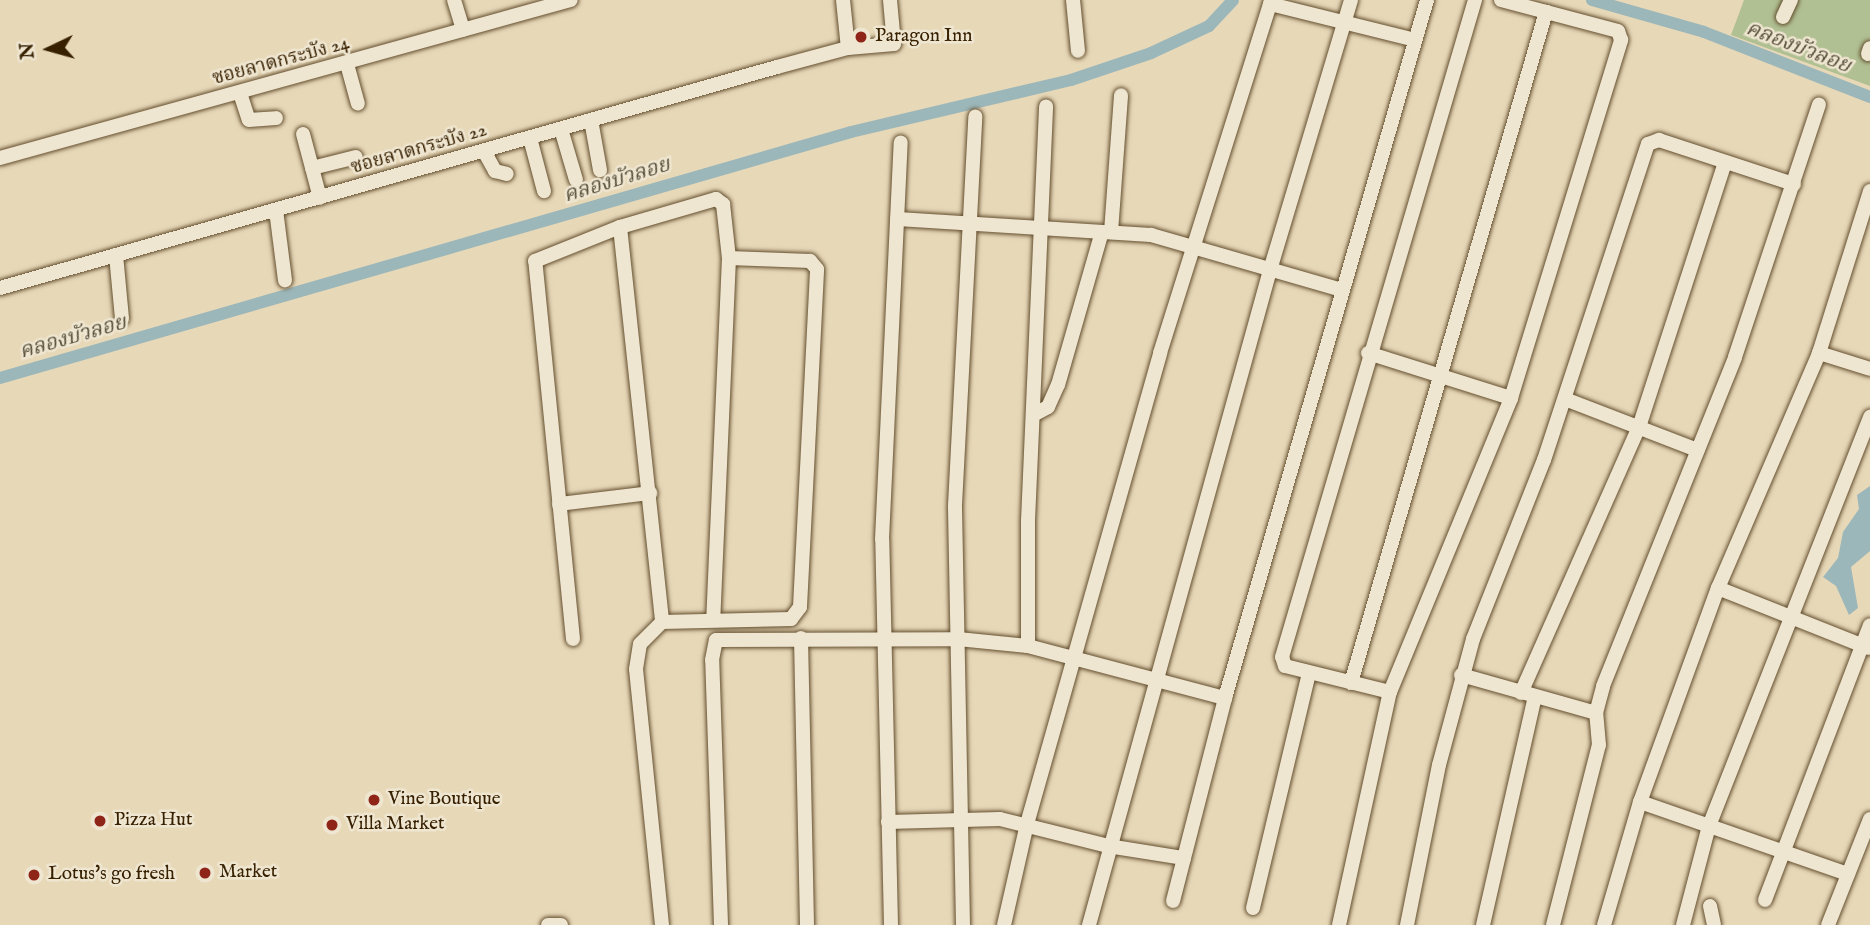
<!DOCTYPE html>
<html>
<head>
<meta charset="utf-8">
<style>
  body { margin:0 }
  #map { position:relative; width:1870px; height:925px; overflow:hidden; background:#e7d8b8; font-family:"IM FELL English","Noto Serif Thai",serif }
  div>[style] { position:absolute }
  .green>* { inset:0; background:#b1c093 }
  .water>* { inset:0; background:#9cb7ba }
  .canal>* { height:12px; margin:-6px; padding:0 6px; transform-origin:6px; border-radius:6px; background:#9cb7ba }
  .roads { filter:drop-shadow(0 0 2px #634e2e) drop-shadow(0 0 2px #634e2e) }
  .minor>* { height:14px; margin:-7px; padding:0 7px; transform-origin:7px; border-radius:7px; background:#efe6d1 }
  .dots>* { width:19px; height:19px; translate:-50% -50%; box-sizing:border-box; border:4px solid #efe6d1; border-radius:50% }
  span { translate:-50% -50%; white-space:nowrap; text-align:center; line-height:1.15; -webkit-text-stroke:5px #efe6d1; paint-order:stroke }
  .poi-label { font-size:19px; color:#372000 }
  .left { translate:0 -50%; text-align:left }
  .street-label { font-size:19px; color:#372000 }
  .water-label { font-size:21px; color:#554d38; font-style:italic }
  .north { position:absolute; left:14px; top:14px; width:70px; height:70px; -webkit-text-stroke:5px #efe6d1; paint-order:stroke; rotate:265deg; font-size:19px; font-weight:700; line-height:28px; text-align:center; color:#372000 }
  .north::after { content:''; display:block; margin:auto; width:24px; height:32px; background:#372000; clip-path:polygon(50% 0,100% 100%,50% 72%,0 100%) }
</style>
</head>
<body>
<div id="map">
  <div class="green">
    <i style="clip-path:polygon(1744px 0,1870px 0,1870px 86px,1731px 35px)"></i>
  </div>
  <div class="water">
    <i style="clip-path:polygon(1870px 486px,1870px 551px,1851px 567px,1858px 608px,1849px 615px,1836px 586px,1823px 577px,1838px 558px,1843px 532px,1859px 509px,1857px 495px)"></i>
  </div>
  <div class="canal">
    <i style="left:1592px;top:0;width:116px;rotate:15.9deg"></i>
    <i style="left:1704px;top:32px;width:178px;rotate:21.4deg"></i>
    <i style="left:0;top:378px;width:886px;rotate:-16.12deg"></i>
    <i style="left:851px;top:132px;width:226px;rotate:-13.3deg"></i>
    <i style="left:1071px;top:80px;width:84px;rotate:-18.6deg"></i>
    <i style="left:1151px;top:53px;width:64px;rotate:-25deg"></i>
    <i style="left:1209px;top:26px;width:35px;rotate:-47deg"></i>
  </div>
  <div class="roads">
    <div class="minor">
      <i style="left:454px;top:0;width:31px;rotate:73deg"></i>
      <i style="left:843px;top:0;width:48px;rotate:84.1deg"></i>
      <i style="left:1073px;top:0;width:51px;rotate:84.4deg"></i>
      <i style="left:1270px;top:4px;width:149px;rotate:13.9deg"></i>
      <i style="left:1783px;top:17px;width:19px;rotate:-65deg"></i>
      <i style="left:1868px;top:54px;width:6px;rotate:-72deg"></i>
      <i style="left:347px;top:64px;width:41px;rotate:74.6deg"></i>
      <i style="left:240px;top:93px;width:28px;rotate:72deg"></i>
      <i style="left:249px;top:120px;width:27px;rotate:-4deg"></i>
      <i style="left:591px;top:120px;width:51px;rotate:79.8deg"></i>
      <i style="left:561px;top:129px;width:53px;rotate:73.6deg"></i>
      <i style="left:303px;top:134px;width:66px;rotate:75.1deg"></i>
      <i style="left:530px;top:138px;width:55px;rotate:75.2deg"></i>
      <i style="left:484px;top:151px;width:23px;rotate:61deg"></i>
      <i style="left:495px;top:171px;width:12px;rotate:14deg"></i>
      <i style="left:0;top:158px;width:592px;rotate:-15.47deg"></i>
      <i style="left:312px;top:168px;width:45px;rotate:-14deg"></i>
      <i style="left:276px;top:210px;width:71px;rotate:82.7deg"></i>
      <i style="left:897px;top:219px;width:255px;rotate:3.6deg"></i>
      <i style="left:1151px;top:235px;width:198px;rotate:16.1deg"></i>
      <i style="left:620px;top:227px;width:397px;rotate:83.9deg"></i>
      <i style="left:1111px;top:232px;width:137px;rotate:-85.8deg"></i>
      <i style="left:116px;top:255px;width:64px;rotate:84.6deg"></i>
      <i style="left:0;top:288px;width:808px;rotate:-15.88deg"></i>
      <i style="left:777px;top:67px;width:73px;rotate:-15deg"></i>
      <i style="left:848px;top:48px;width:46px;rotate:-5deg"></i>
      <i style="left:894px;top:44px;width:44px;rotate:-95.2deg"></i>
      <i style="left:1368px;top:353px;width:150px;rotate:17.5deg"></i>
      <i style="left:1819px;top:353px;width:53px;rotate:17.4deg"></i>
      <i style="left:1565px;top:399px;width:142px;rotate:21.1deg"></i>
      <i style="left:1033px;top:415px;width:17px;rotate:-28deg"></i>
      <i style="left:1048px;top:407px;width:24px;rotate:-66deg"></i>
      <i style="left:1058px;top:385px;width:159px;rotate:-74deg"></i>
      <i style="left:559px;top:504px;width:92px;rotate:-6.9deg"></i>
      <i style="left:1718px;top:588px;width:162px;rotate:21.7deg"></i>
      <i style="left:801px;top:638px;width:287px;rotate:88.8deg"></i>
      <i style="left:573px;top:639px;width:380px;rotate:-95.7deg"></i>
      <i style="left:535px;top:261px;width:92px;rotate:-21.8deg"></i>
      <i style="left:620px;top:227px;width:100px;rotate:-16.3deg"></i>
      <i style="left:716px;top:199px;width:9px;rotate:36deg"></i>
      <i style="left:723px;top:204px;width:54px;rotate:83.7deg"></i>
      <i style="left:729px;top:258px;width:362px;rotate:92.5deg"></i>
      <i style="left:1028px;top:646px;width:125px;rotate:-90deg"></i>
      <i style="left:1028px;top:521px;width:415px;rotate:-87.5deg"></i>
      <i style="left:1461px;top:675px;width:140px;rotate:15.7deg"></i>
      <i style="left:1351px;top:683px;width:699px;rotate:-73.8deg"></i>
      <i style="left:1390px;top:692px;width:108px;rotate:-166.1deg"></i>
      <i style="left:1285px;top:666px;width:9px;rotate:-108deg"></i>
      <i style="left:1282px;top:657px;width:685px;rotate:-73.63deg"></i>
      <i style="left:1521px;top:693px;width:294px;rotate:-66.1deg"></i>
      <i style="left:1640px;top:424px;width:274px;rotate:-72deg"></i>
      <i style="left:1640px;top:802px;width:220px;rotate:19.1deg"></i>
      <i style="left:888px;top:822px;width:112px;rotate:-1.5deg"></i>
      <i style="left:1000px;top:819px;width:111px;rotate:14deg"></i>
      <i style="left:1108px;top:846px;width:77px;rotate:9deg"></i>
      <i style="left:1765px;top:900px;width:294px;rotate:-69.1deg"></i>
      <i style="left:1173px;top:901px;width:210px;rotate:-75.6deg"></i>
      <i style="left:1225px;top:698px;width:727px;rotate:-73.86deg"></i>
      <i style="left:1710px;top:906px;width:19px;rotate:78deg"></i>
      <i style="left:1253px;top:908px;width:242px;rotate:-76.6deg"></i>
      <i style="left:548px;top:925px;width:13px"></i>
      <i style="left:662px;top:925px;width:257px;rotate:-95.8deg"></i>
      <i style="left:636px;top:669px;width:25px;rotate:-81deg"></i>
      <i style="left:640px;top:644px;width:31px;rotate:-45deg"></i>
      <i style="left:662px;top:622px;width:129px;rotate:-1.3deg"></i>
      <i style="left:791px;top:619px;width:15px;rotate:-53deg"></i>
      <i style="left:800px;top:607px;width:338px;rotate:-87.1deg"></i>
      <i style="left:817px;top:269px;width:11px;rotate:-131deg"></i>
      <i style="left:810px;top:261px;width:81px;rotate:-177.9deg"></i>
      <i style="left:721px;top:925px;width:265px;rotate:-91.9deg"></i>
      <i style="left:712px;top:660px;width:20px;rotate:-79deg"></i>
      <i style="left:716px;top:640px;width:242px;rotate:-0.2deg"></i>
      <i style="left:958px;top:639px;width:70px;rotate:5.7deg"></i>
      <i style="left:1028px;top:646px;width:204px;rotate:14.8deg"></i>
      <i style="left:891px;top:925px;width:386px;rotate:-91.3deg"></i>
      <i style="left:882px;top:539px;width:397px;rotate:-87.3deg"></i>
      <i style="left:963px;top:925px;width:420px;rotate:-91.1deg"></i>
      <i style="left:955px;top:505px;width:389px;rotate:-87deg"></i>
      <i style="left:1004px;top:925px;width:104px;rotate:-77.2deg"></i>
      <i style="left:1027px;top:824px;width:489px;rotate:-74.2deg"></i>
      <i style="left:1160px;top:353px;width:370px;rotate:-72.5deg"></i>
      <i style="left:1089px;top:925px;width:680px;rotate:-74.55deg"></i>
      <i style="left:1270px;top:270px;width:282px;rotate:-73.3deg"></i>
      <i style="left:1339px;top:925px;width:239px;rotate:-77.7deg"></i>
      <i style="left:1390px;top:692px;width:318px;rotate:-67.6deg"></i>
      <i style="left:1511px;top:398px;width:375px;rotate:-72.9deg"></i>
      <i style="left:1621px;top:40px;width:9px;rotate:-108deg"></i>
      <i style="left:1618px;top:31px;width:121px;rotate:-165.2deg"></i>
      <i style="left:1407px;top:925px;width:163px;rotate:-78.7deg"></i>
      <i style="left:1439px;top:765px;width:131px;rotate:-74.9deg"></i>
      <i style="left:1473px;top:639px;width:193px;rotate:-68.4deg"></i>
      <i style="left:1544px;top:460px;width:333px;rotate:-71.8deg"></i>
      <i style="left:1648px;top:144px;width:12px;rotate:-20deg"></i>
      <i style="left:1659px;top:140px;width:142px;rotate:18.1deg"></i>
      <i style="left:1483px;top:925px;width:234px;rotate:-77.2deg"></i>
      <i style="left:1553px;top:925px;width:186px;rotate:-75.7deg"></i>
      <i style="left:1599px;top:745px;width:32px;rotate:-95deg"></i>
      <i style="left:1596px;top:713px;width:28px;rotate:-75deg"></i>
      <i style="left:1603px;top:686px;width:354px;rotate:-68.1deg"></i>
      <i style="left:1735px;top:357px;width:266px;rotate:-71.6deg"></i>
      <i style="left:1604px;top:925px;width:128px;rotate:-73.7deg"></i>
      <i style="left:1640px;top:802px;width:228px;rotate:-70deg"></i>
      <i style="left:1718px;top:588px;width:256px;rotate:-66.7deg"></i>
      <i style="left:1819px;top:353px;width:170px;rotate:-72.5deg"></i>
      <i style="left:1683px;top:925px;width:102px;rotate:-75.3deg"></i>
      <i style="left:1709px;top:826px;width:440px;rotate:-68.5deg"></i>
      <i style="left:1828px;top:925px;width:114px;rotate:-68.4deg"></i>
    </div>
  </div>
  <div class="dots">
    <i style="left:861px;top:37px;background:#8f2418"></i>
    <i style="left:374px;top:800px;background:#8f2418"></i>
    <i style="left:100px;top:821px;background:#8f2418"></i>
    <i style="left:332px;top:825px;background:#8f2418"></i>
    <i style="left:205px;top:873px;background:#8f2418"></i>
    <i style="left:34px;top:875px;background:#8f2418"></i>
  </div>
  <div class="poi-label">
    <span class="left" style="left:875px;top:37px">Paragon Inn</span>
    <span class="left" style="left:388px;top:800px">Vine Boutique</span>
    <span class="left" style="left:114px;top:821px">Pizza Hut</span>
    <span class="left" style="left:346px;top:825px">Villa Market</span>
    <span class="left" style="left:219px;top:873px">Market</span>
    <span class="left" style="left:48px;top:875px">Lotus's go fresh</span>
  </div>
  <div class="street-label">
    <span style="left:281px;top:62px;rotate:-15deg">ซอยลาดกระบัง 24</span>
    <span style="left:419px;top:150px;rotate:-16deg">ซอยลาดกระบัง 22</span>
  </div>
  <div class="water-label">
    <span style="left:1798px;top:48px;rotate:21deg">คลองบัวลอย</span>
    <span style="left:617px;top:181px;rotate:-17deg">คลองบัวลอย</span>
    <span style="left:73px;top:338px;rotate:-16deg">คลองบัวลอย</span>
  </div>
  <div class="north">N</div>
</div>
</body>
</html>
